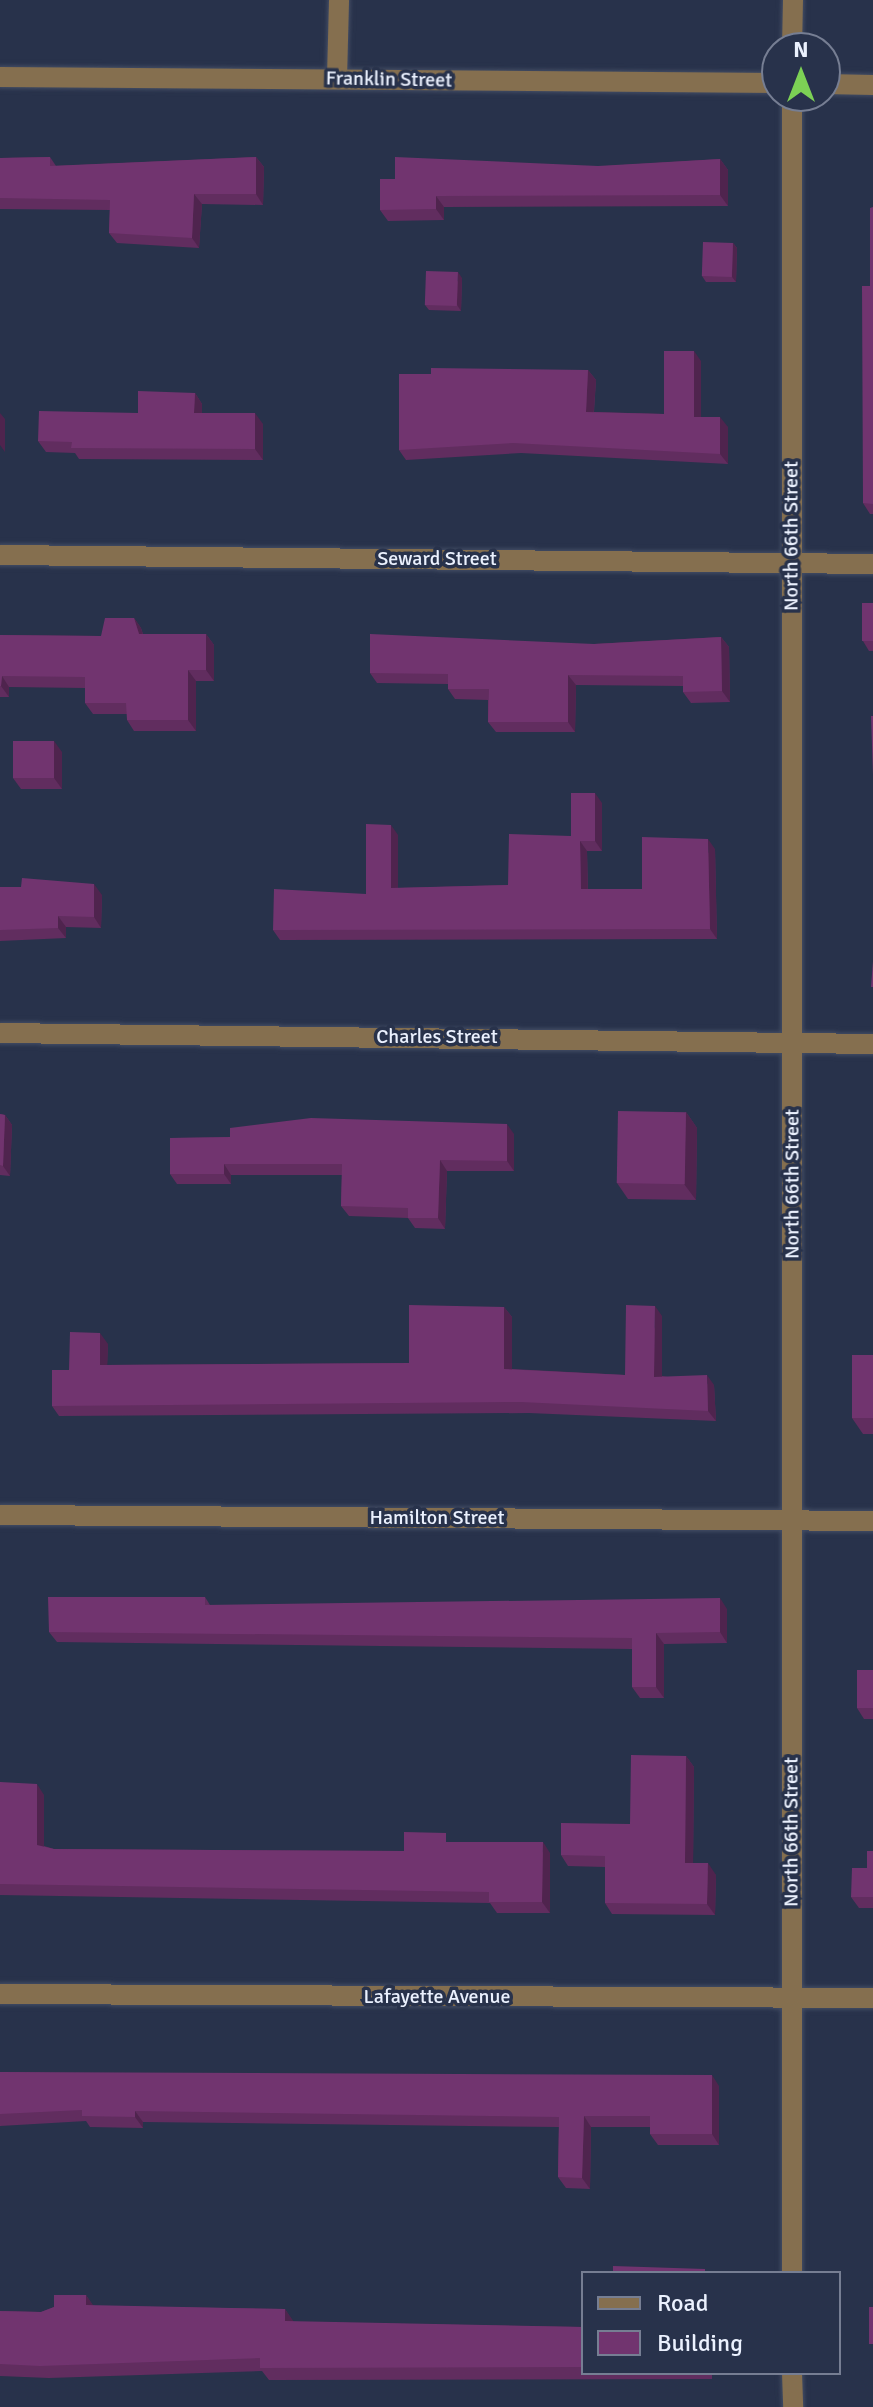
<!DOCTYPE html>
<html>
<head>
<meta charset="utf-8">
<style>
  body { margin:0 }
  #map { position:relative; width:873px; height:2407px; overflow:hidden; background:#28324b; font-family:Signika,sans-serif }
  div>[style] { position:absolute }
  .roads { filter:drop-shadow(0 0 2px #434d64) drop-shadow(0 0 2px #434d64) }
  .minor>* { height:20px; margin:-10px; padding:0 10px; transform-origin:10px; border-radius:10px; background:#856f4f }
  .tertiary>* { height:20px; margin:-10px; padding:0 10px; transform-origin:10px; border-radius:10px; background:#856f4f }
  .wall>* { inset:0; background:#612d5f }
  .shaded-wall>* { inset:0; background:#4f244e }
  .building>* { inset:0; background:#71346f; transform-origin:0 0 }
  span { translate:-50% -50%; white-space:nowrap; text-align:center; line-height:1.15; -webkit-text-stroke:7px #28324b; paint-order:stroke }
  .street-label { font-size:20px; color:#ebf1fe }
  .legend { position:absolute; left:581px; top:2271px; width:260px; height:104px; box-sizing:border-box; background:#28324b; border:2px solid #767e93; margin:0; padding:10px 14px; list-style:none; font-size:24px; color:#ebf1fe }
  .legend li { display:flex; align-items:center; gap:16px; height:40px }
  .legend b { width:40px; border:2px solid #767e93 }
  .north { position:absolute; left:761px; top:32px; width:80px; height:80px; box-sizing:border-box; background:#28324b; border:2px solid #767e93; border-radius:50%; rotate:0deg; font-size:22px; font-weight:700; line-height:32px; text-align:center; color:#ebf1fe }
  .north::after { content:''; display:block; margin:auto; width:28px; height:36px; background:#7cd155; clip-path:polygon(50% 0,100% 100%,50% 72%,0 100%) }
</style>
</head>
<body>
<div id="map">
  <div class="roads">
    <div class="minor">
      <i style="left:0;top:77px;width:777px;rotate:0.44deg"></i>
      <i style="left:337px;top:78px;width:78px;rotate:-88.5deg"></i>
      <i style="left:825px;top:84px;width:48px;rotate:1.2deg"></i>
      <i style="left:0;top:555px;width:873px;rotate:0.59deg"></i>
      <i style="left:0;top:1033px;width:873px;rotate:0.72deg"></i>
      <i style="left:0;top:1515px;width:873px;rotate:0.39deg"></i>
      <i style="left:0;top:1994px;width:873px;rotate:0.26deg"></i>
    </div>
    <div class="tertiary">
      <i style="left:792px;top:48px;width:48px;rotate:-88.8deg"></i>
      <i style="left:792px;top:2273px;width:2177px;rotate:-90deg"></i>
      <i style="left:792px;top:2373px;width:34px;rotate:88deg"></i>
    </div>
  </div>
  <div class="wall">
    <i style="clip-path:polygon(50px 157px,56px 166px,256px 157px,264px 167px,263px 205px,202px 204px,199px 248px,117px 243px,109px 233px,110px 210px,0 209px,0 158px)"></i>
    <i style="clip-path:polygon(720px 159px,728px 170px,728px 206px,444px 207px,444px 220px,388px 221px,380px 210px,395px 179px)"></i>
    <i style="clip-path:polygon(873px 207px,873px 514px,870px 514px,863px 503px)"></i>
    <i style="clip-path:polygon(733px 243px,737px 248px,736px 282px,706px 282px,702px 276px)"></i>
    <i style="clip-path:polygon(462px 278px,461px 311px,429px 310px,425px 305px)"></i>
    <i style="clip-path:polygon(701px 361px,701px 417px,728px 427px,728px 464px,521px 453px,406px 460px,399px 450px,431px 374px,588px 370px,596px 380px,594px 412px,664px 414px)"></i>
    <i style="clip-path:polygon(195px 393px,202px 404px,202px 413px,263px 424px,263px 460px,79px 459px,75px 453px,46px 452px,38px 441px,138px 413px)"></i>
    <i style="clip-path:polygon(873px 603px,873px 651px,869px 651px,863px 641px)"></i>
    <i style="clip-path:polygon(134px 618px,141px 628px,143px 634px,206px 634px,214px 645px,214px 681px,196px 681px,196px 731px,134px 731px,127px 720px,127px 714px,93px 714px,85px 703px,85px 688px,9px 687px,9px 697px,0 697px,0 635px,101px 636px)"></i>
    <i style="clip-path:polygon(721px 637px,729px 647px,730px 702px,691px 703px,683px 692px,683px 686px,576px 685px,575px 732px,496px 732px,488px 722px,488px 700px,455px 699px,448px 689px,448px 684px,377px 683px,370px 673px,594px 644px)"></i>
    <i style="clip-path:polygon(62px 752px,62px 789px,21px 789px,13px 778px)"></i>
    <i style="clip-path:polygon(602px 803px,602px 851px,587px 851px,588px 889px,642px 889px,715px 849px,717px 939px,280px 940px,273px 930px,366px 894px,398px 835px,398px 888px,508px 885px,571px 836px)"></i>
    <i style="clip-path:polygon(0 887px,102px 895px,101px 928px,66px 927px,66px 938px,0 941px)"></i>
    <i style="clip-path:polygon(686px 1112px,697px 1128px,696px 1200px,628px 1199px,617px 1183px)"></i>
    <i style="clip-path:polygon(0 1114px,5px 1115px,12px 1125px,10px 1176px,0 1175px)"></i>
    <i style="clip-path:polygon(514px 1134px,514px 1171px,447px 1171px,445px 1229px,415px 1228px,408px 1218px,349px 1216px,341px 1206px,342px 1175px,231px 1175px,231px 1184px,177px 1184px,170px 1174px,170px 1138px)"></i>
    <i style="clip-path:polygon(504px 1307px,512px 1317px,512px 1369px,625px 1375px,662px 1316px,662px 1376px,714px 1385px,716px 1421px,529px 1413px,59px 1416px,52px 1406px,69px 1370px,108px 1344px,107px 1365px,409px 1363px)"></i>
    <i style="clip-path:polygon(873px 1355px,873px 1434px,863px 1434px,852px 1418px)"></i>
    <i style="clip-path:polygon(205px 1597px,210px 1605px,727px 1609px,727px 1643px,664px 1644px,664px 1698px,640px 1698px,632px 1687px,632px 1649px,57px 1642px,49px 1632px)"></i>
    <i style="clip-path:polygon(873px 1670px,873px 1719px,864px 1719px,857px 1708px)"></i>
    <i style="clip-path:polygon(686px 1756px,694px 1767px,693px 1863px,716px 1875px,715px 1915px,612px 1914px,605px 1903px,605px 1867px,568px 1866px,561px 1855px,630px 1824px)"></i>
    <i style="clip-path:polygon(0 1782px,44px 1795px,44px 1846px,54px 1849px,404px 1851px,452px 1842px,550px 1853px,550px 1913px,497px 1913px,490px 1903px,0 1895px)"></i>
    <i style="clip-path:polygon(873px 1851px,873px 1908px,859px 1908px,851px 1897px,867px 1868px)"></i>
    <i style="clip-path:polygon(0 2072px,719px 2086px,719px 2145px,658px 2145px,650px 2134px,650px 2127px,591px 2127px,590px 2189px,566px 2188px,558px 2177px,559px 2127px,143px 2122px,143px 2128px,90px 2127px,86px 2121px,0 2126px)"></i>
    <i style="clip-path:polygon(86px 2295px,93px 2306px,285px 2309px,293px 2322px,583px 2327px,583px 2373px,712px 2373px,712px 2379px,269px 2380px,262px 2371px,49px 2378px,0 2376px,0 2311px,41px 2312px)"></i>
  </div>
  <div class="shaded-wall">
    <i style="clip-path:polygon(256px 157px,264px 167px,263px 205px,256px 194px)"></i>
    <i style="clip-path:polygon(720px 159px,728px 170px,728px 206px,720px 195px)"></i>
    <i style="clip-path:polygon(194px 194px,202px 204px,199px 248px,192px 238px)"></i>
    <i style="clip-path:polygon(436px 196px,444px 207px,444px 220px,436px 209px)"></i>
    <i style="clip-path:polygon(733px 243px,737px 248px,736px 282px,732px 277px)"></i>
    <i style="clip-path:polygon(458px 272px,462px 278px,461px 311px,457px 305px)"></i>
    <i style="clip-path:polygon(694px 351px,701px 361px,701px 427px,694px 417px)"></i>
    <i style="clip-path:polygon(588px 370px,596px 380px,593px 422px,586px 412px)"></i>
    <i style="clip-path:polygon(195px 393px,202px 404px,202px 424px,194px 413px)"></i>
    <i style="clip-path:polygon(0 413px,5px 419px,5px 452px,0 445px)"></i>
    <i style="clip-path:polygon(255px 413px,263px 424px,263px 460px,255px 449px)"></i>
    <i style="clip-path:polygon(720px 417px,728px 427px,728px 464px,720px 454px)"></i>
    <i style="clip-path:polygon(134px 618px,141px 628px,146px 645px,139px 634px)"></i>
    <i style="clip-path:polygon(206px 634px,214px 645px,214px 681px,206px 670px)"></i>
    <i style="clip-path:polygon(721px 637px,729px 647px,730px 702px,722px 691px)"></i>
    <i style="clip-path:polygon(188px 670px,196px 681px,196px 731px,188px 720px)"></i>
    <i style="clip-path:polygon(568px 675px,576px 685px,575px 732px,568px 722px)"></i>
    <i style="clip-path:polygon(2px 676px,9px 687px,9px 697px,1px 686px)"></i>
    <i style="clip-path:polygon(54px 741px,62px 752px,62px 789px,54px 778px)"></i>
    <i style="clip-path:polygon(595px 793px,602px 803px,602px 851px,595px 841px)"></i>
    <i style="clip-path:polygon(391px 825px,398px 835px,398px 898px,391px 888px)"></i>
    <i style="clip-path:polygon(708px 839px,715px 849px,717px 939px,710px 929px)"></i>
    <i style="clip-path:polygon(580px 841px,587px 851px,588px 899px,581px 889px)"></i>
    <i style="clip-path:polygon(94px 884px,102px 895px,101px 928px,94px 917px)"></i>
    <i style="clip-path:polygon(58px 916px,66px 927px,66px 938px,58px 928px)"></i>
    <i style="clip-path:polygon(686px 1112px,697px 1128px,696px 1200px,684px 1184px)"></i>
    <i style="clip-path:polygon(5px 1115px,12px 1125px,10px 1176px,3px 1166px)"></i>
    <i style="clip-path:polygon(507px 1124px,514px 1134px,514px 1171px,507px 1161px)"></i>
    <i style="clip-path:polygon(440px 1160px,447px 1171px,445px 1229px,438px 1218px)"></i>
    <i style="clip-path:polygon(224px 1164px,231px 1175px,231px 1184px,224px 1174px)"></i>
    <i style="clip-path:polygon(655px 1306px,662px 1316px,662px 1387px,654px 1377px)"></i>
    <i style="clip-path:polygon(504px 1307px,512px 1317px,512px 1379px,504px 1369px)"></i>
    <i style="clip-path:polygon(100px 1333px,108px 1344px,107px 1375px,100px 1365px)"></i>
    <i style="clip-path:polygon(707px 1375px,714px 1385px,716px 1421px,708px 1411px)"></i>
    <i style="clip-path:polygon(720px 1598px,727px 1609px,727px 1643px,720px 1632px)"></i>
    <i style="clip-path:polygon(656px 1633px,664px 1644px,664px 1698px,656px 1687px)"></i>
    <i style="clip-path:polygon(686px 1756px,694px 1767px,693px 1874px,685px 1863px)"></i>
    <i style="clip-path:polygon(37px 1784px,44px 1795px,44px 1855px,37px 1845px)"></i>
    <i style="clip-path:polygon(543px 1842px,550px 1853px,550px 1913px,542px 1902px)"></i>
    <i style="clip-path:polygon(708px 1863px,716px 1875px,715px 1915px,707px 1904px)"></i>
    <i style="clip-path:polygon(712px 2075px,719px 2086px,719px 2145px,712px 2134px)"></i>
    <i style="clip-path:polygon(135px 2111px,143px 2122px,143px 2128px,135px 2117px)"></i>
    <i style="clip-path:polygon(584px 2116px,591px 2127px,590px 2189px,582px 2178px)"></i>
    <i style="clip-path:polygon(86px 2295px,95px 2308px,86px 2305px)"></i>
    <i style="clip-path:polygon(285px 2309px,294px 2322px,285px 2321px)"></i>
  </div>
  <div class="building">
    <i style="clip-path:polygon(50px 157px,50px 166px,256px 157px,256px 194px,194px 194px,192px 238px,109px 233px,110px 200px,0 198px,0 158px)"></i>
    <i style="clip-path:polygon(395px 157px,598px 166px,720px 159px,720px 195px,436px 196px,436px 209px,380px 210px,380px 179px,395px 179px)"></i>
    <i style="clip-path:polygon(873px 207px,873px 504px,863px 503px,862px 286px,870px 286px,870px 208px)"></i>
    <i style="left:703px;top:242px;width:30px;height:34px;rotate:2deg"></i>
    <i style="left:426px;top:271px;width:32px;height:34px;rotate:2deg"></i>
    <i style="clip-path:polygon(664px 351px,694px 351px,694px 417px,720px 417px,720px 454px,513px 443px,399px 450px,399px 374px,431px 374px,431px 368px,588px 370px,586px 412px,664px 414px)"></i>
    <i style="clip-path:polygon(138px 391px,195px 393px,194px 413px,255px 413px,255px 449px,71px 448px,72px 442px,38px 441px,39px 411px,138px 413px)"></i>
    <i style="left:862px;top:603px;width:11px;height:38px"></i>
    <i style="clip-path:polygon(105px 618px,134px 618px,139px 634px,206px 634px,206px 670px,188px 670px,188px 720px,127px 720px,126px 703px,85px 703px,85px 677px,2px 676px,1px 686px,0 686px,0 635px,101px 636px)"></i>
    <i style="clip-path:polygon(370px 634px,594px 644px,721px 637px,722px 691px,683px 692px,683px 676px,568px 675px,568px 722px,488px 722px,489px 689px,448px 689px,448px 674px,370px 673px)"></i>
    <i style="clip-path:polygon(871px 716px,873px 716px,873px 775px)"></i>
    <i style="left:13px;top:741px;width:41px;height:37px"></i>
    <i style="clip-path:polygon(571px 793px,595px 793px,595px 841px,580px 841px,581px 889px,642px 889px,642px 837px,708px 839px,710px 929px,273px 930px,274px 889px,366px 894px,366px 824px,391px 825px,391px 888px,508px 885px,509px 834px,571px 836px)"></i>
    <i style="clip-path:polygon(22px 878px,94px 884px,94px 917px,58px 916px,58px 928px,0 930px,0 887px,21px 887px)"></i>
    <i style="clip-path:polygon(873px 961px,873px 987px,871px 987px)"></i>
    <i style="left:618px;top:1111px;width:68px;height:72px;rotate:1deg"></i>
    <i style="clip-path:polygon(0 1114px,5px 1115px,3px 1166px,0 1165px)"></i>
    <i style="clip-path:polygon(311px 1118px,507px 1124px,507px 1161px,440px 1160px,438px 1218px,408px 1218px,408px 1208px,341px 1206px,342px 1164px,224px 1164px,224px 1174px,170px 1174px,170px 1138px,230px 1137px,230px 1128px)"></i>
    <i style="clip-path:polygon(409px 1305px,504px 1307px,504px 1369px,625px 1375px,626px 1305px,655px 1306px,654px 1377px,707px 1375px,708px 1411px,521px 1402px,52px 1406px,52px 1370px,69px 1370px,70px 1332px,100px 1333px,100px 1365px,409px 1363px)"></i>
    <i style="left:852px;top:1355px;width:21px;height:63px"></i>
    <i style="clip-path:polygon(48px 1597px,205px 1597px,205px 1605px,720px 1598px,720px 1632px,656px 1633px,656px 1687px,632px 1687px,632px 1638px,49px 1632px)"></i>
    <i style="left:857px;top:1670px;width:16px;height:38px"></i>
    <i style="clip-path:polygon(631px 1755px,686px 1756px,685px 1863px,708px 1863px,707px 1904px,605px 1903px,605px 1856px,561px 1855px,561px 1823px,630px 1824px)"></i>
    <i style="clip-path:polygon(0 1782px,37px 1784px,37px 1845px,54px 1849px,404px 1851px,404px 1832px,446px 1833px,446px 1842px,543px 1842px,542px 1902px,489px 1902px,489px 1892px,0 1884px)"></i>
    <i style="clip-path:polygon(867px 1851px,873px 1851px,873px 1897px,851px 1897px,852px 1868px,867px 1868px)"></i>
    <i style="clip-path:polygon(0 2072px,712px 2075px,712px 2134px,650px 2134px,650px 2116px,584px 2116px,582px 2178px,558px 2177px,559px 2117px,135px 2111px,135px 2117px,82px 2116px,82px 2110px,0 2114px)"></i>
    <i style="clip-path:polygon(613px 2266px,705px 2269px,705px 2273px,613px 2273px)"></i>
    <i style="clip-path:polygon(54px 2295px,86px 2295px,86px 2305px,285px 2309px,285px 2321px,583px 2327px,583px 2367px,260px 2368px,260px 2358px,40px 2366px,0 2364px,0 2311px,41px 2312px,54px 2307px)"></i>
    <i style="left:869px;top:2307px;width:4px;height:37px"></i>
  </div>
  <div class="street-label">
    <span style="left:389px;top:79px;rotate:1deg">Franklin Street</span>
    <span style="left:791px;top:536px;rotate:-90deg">North 66th Street</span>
    <span style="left:437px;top:558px">Seward Street</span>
    <span style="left:437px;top:1036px">Charles Street</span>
    <span style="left:792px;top:1184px;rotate:-90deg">North 66th Street</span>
    <span style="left:437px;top:1517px">Hamilton Street</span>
    <span style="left:791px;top:1832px;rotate:-90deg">North 66th Street</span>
    <span style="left:437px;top:1996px">Lafayette Avenue</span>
  </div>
  <ul class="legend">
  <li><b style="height:10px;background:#856f4f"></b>Road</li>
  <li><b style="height:22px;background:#71346f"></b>Building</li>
  </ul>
  <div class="north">N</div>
</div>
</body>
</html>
